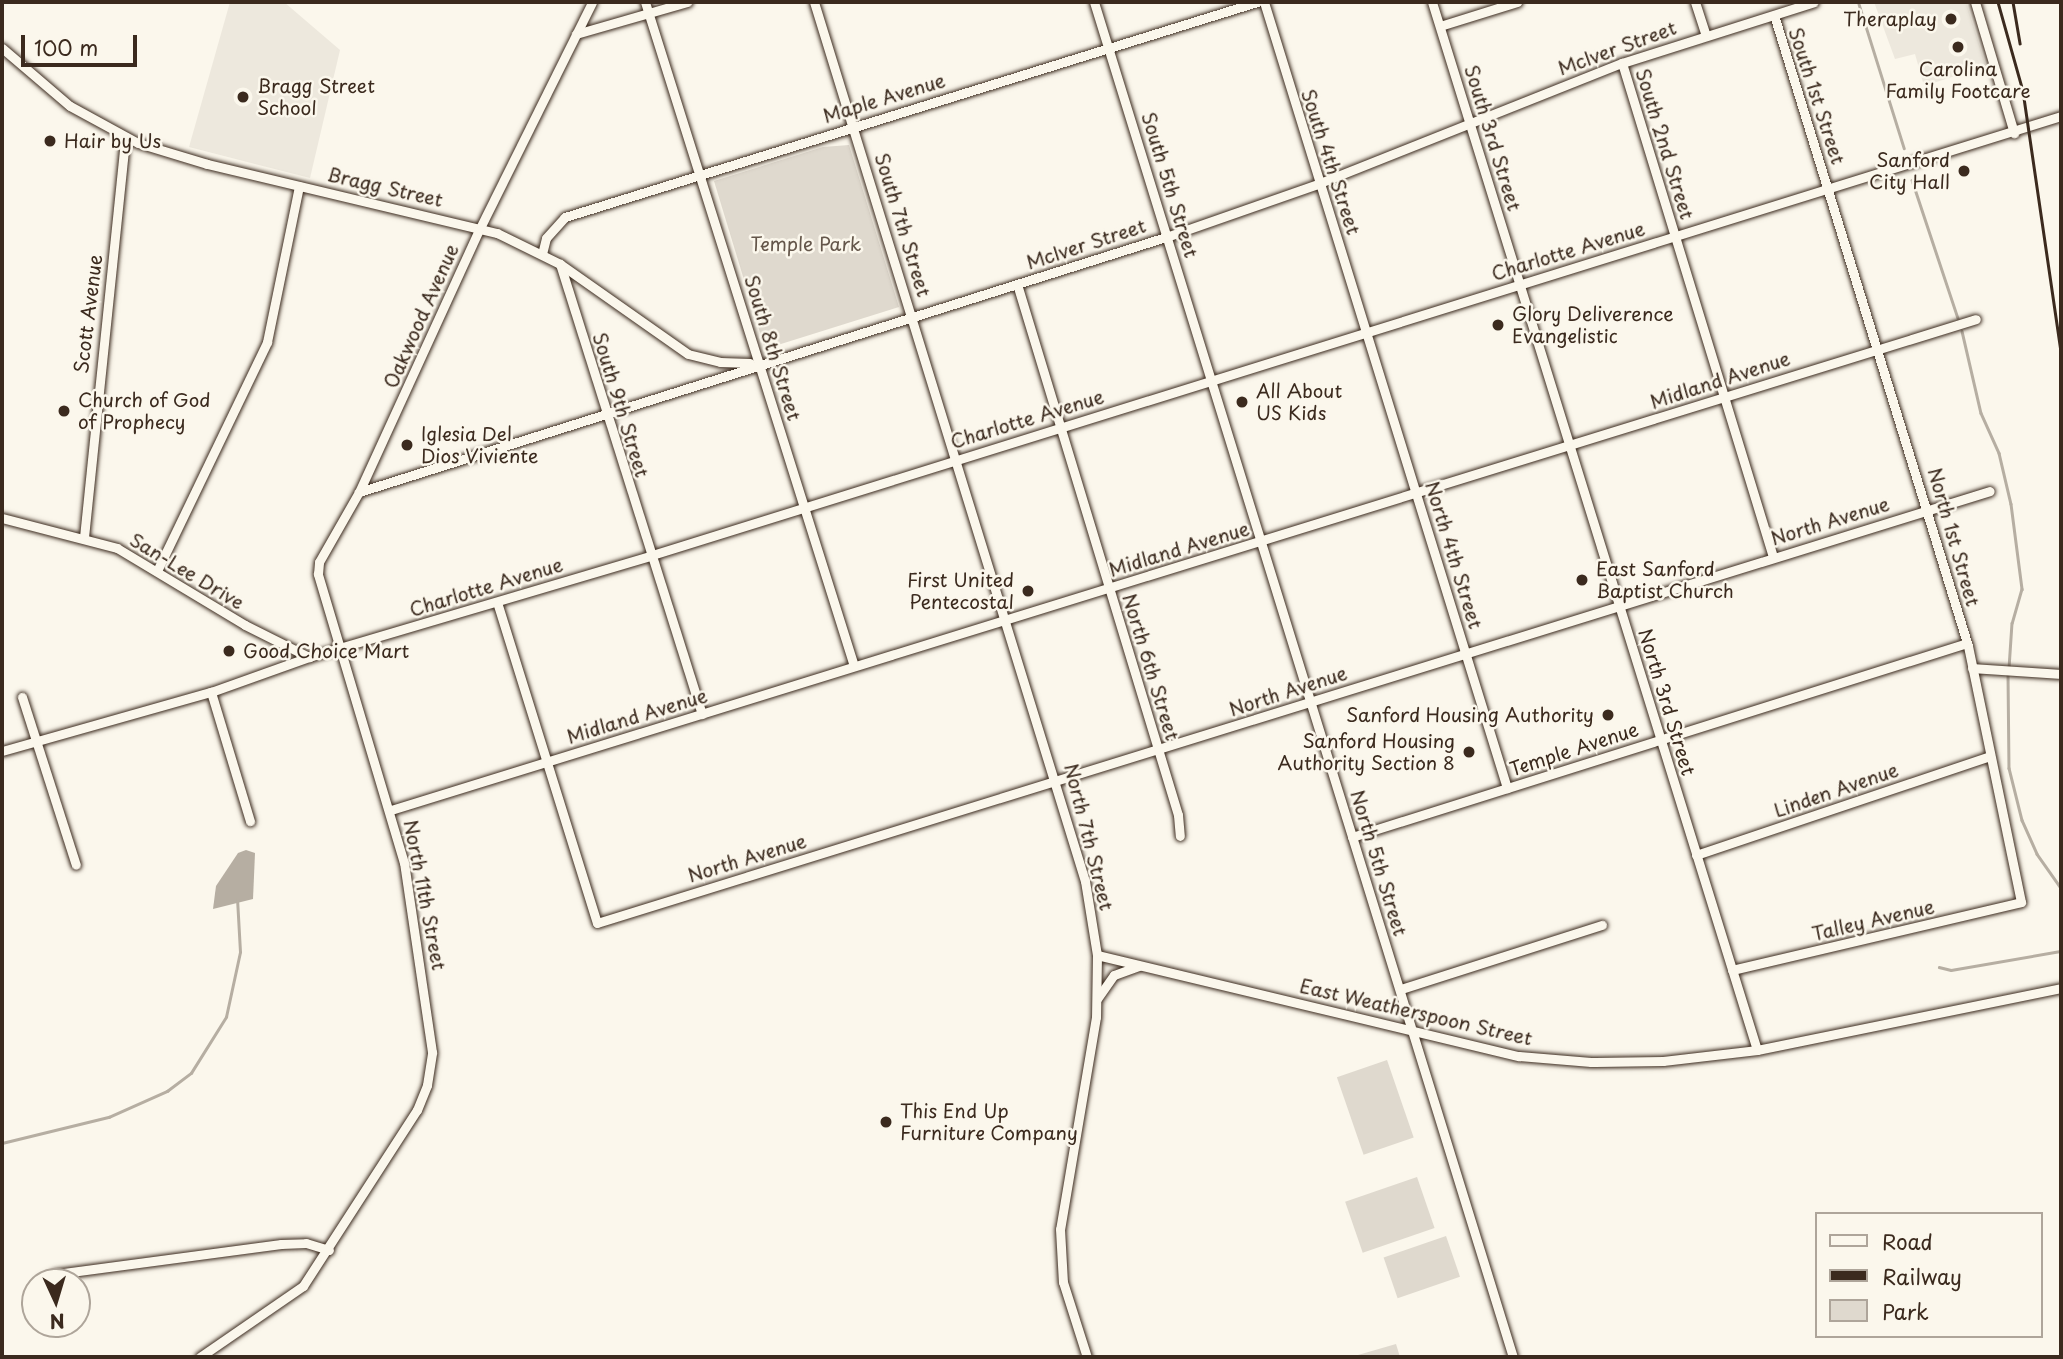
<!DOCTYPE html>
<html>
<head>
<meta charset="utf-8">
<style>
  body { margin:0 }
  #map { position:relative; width:2063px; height:1359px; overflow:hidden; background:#fbf7ec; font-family:"Playpen Sans",sans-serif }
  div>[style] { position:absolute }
  .built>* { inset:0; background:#ede8dd }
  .green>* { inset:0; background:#dfd9ce; transform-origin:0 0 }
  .water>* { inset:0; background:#b6aea2 }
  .stream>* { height:2.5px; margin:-1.25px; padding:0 1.25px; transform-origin:1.25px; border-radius:1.25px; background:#b6aea2 }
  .roads { filter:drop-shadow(0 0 2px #3b2a1e) drop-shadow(0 0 2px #3b2a1e) }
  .minor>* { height:9px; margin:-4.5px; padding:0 4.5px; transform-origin:4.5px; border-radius:4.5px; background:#fbf7ec }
  .rail>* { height:2.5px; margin:-1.25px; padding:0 1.25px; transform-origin:1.25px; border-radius:1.25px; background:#3b2a1e }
  .dots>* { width:19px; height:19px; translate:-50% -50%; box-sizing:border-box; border:4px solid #fbf7ec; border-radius:50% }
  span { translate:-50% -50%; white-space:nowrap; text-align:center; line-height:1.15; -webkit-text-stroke:5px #fbf7ec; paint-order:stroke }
  .poi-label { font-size:19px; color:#3b2a1e }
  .right { translate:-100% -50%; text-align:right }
  .left { translate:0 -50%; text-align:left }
  .street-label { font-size:19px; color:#3b2a1e }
  .park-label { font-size:19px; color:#64564a }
  .frame { position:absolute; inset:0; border:4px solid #3b2a1e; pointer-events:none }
  .legend { position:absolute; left:1815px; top:1212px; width:228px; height:126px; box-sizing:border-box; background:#fbf7ec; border:2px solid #aea59a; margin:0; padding:9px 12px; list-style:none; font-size:21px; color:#3b2a1e }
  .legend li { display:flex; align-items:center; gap:14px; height:35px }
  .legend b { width:35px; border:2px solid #aea59a }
  .north { position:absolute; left:21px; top:1268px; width:70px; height:70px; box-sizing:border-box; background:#fbf7ec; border:2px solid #aea59a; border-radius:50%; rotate:176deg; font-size:19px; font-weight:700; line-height:28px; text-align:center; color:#3b2a1e }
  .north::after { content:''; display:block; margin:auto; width:24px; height:32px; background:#3b2a1e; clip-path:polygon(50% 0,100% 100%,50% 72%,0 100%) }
  .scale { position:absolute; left:21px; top:35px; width:116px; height:32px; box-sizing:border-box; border:4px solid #3b2a1e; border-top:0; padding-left:9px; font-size:21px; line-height:24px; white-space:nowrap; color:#3b2a1e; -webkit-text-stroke:5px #fbf7ec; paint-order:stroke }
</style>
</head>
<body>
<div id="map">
  <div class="built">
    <i style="clip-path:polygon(230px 2px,284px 2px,340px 50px,310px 178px,189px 147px)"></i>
    <i style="clip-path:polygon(1874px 2px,1966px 2px,1986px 66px,1924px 86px,1915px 54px,1895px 59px)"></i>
  </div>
  <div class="green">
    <i style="clip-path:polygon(849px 145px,899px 307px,765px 349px,714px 181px,823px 147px)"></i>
    <i style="left:1387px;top:1060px;width:82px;height:53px;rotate:71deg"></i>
    <i style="left:1417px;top:1177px;width:54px;height:76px;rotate:71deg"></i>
    <i style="left:1446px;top:1236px;width:43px;height:66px;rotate:71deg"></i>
    <i style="clip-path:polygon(1396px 1344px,1400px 1357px,1351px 1357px)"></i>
  </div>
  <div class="water">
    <i style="clip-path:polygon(246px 850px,255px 853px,253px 899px,213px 909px,216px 886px,238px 853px)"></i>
  </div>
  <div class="stream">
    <i style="left:1859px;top:4px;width:151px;rotate:72.6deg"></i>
    <i style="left:1912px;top:180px;width:145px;rotate:71.6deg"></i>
    <i style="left:1962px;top:331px;width:84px;rotate:77deg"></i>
    <i style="left:1981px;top:413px;width:44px;rotate:65.8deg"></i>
    <i style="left:1999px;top:453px;width:52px;rotate:76.8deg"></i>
    <i style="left:2011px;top:504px;width:86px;rotate:82.6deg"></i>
    <i style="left:2022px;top:589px;width:35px;rotate:106deg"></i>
    <i style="left:2012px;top:623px;width:45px;rotate:93.8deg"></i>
    <i style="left:2008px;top:674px;width:94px;rotate:89.4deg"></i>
    <i style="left:2009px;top:768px;width:54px;rotate:76deg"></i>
    <i style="left:2022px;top:820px;width:37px;rotate:66deg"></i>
    <i style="left:2037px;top:854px;width:42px;rotate:54.8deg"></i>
    <i style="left:1939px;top:967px;width:12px;rotate:14deg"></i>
    <i style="left:1951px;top:970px;width:112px;rotate:-9.8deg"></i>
    <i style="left:2px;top:1143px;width:110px;rotate:-13.7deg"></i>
    <i style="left:109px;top:1117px;width:64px;rotate:-24.1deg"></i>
    <i style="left:167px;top:1091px;width:30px;rotate:-37deg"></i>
    <i style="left:191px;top:1073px;width:66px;rotate:-58deg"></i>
    <i style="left:226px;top:1017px;width:66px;rotate:-77.8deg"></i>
    <i style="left:240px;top:952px;width:53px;rotate:-93.2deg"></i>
  </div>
  <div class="roads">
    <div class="minor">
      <i style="left:645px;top:2px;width:696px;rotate:72.53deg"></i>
      <i style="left:814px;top:2px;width:920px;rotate:72.87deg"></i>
      <i style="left:1085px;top:881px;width:75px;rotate:80.8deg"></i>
      <i style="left:1097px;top:955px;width:62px;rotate:90.9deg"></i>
      <i style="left:1096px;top:1017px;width:215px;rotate:99.6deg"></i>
      <i style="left:1060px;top:1229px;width:53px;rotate:86.8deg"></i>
      <i style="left:1063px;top:1282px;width:79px;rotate:72.3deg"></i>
      <i style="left:1094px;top:2px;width:1418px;rotate:72.82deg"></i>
      <i style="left:1264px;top:2px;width:823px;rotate:72.82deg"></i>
      <i style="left:1432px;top:2px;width:1097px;rotate:72.77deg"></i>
      <i style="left:1695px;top:2px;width:35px;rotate:72deg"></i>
      <i style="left:1975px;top:2px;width:137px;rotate:73.4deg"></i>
      <i style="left:1440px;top:26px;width:81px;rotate:-17.3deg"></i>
      <i style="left:576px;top:34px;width:116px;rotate:-16.1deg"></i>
      <i style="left:2px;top:48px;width:89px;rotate:40.5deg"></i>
      <i style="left:70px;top:106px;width:77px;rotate:28.6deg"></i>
      <i style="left:138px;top:143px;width:72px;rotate:16.9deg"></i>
      <i style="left:207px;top:164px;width:298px;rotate:13.4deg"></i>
      <i style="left:497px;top:233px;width:70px;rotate:26.2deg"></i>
      <i style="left:560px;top:264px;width:156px;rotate:35.1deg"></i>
      <i style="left:688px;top:354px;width:33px;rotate:14deg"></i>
      <i style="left:720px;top:362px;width:30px;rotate:2deg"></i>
      <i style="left:1622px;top:63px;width:517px;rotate:73deg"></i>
      <i style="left:542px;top:254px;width:16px;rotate:-76deg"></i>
      <i style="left:546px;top:238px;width:28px;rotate:-48deg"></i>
      <i style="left:565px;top:217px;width:725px;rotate:-17.26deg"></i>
      <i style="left:560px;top:264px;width:472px;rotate:72.5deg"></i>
      <i style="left:1017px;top:284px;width:555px;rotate:73.13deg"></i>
      <i style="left:1178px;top:815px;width:21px;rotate:85deg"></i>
      <i style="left:359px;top:492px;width:849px;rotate:-17.54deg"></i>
      <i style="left:1169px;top:236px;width:160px;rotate:-19.3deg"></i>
      <i style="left:1320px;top:183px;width:325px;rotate:-21.7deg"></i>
      <i style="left:1622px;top:63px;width:201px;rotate:-17.6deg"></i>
      <i style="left:2px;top:518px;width:119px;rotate:14.6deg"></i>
      <i style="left:117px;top:548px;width:149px;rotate:31deg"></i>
      <i style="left:245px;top:625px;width:72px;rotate:26.6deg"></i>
      <i style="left:84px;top:537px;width:402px;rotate:-84.1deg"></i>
      <i style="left:157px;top:571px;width:254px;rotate:-64.3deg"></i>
      <i style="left:267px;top:342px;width:159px;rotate:-78.4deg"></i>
      <i style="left:497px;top:602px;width:336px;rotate:72.7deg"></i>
      <i style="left:597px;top:923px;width:1458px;rotate:-17.23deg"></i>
      <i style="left:1972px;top:668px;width:89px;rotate:3.9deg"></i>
      <i style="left:211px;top:692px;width:135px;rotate:73.2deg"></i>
      <i style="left:22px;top:697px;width:176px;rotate:72.2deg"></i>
      <i style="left:2px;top:751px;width:217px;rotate:-15.8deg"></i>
      <i style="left:211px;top:692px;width:104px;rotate:-19.7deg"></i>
      <i style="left:309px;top:657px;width:355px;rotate:-16.5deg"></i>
      <i style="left:649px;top:556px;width:1479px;rotate:-17.31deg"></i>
      <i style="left:391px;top:810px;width:1659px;rotate:-17.21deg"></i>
      <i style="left:1352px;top:837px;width:645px;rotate:-17.51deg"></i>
      <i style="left:1696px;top:855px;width:308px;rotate:-18.6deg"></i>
      <i style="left:1097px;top:955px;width:434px;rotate:13.5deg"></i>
      <i style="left:1519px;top:1056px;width:72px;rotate:4.8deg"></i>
      <i style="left:1591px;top:1062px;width:72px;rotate:-0.8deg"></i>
      <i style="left:1663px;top:1061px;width:95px;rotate:-6.7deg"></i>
      <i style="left:1757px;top:1050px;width:310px;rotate:-11.5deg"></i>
      <i style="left:1732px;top:970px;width:297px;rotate:-13.2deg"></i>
      <i style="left:2021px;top:902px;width:261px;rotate:-101.7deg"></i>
      <i style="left:1968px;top:646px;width:660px;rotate:-107.09deg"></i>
      <i style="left:1401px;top:989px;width:211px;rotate:-17.7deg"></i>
      <i style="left:1097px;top:999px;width:29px;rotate:-55deg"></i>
      <i style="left:1114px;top:975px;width:27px;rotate:-20deg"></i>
      <i style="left:41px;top:1282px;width:17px;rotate:-28deg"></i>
      <i style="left:56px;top:1274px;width:227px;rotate:-7.6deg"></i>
      <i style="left:281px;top:1244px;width:25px;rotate:-2deg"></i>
      <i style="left:306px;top:1243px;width:24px;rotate:17deg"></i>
      <i style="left:200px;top:1357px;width:125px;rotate:-34.6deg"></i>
      <i style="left:303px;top:1286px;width:210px;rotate:-57.1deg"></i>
      <i style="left:417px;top:1110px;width:27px;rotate:-68deg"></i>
      <i style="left:427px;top:1085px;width:33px;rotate:-81deg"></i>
      <i style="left:432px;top:1052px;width:191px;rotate:-98.4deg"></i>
      <i style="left:404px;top:863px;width:302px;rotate:-106.6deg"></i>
      <i style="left:318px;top:574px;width:12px;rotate:-85deg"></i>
      <i style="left:319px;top:562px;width:81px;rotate:-60.3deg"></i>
      <i style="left:359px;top:492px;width:290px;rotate:-65.4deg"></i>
      <i style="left:480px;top:228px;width:252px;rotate:-63.6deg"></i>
    </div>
  </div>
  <div class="rail">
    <i style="left:1998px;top:2px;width:92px;rotate:74.3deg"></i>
    <i style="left:2023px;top:91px;width:264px;rotate:81.7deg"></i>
    <i style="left:2013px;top:2px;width:42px;rotate:80.3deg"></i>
  </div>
  <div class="dots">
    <i style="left:1951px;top:19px;background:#3b2a1e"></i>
    <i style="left:1958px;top:47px;background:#3b2a1e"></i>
    <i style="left:243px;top:97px;background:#3b2a1e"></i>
    <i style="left:50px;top:141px;background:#3b2a1e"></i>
    <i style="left:1964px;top:171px;background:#3b2a1e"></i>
    <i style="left:1498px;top:325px;background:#3b2a1e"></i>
    <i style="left:1242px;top:402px;background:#3b2a1e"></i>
    <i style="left:64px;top:411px;background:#3b2a1e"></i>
    <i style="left:407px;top:445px;background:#3b2a1e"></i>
    <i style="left:1582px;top:580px;background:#3b2a1e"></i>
    <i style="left:1028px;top:591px;background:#3b2a1e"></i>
    <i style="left:229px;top:651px;background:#3b2a1e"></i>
    <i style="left:1608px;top:715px;background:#3b2a1e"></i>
    <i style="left:1469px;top:752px;background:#3b2a1e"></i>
    <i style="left:886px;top:1122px;background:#3b2a1e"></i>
  </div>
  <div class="poi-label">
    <span class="right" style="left:1937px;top:19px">Theraplay</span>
    <span style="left:1958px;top:80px">Carolina<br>Family Footcare</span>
    <span class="left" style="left:257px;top:97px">Bragg Street<br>School</span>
    <span class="left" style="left:64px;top:141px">Hair by Us</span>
    <span class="right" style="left:1950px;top:171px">Sanford<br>City Hall</span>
    <span class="left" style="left:1512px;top:325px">Glory Deliverence<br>Evangelistic</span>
    <span class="left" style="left:1256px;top:402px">All About<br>US Kids</span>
    <span class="left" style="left:78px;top:411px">Church of God<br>of Prophecy</span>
    <span class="left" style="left:421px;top:445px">Iglesia Del<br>Dios Viviente</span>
    <span class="left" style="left:1596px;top:580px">East Sanford<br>Baptist Church</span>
    <span class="right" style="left:1014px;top:591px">First United<br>Pentecostal</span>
    <span class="left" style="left:243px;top:651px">Good Choice Mart</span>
    <span class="right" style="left:1594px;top:715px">Sanford Housing Authority</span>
    <span class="right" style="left:1455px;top:752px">Sanford Housing<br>Authority Section 8</span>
    <span class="left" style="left:900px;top:1122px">This End Up<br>Furniture Company</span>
  </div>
  <div class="street-label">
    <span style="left:1617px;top:48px;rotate:-20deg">McIver Street</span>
    <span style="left:1817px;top:96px;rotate:72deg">South 1st Street</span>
    <span style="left:884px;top:98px;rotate:-17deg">Maple Avenue</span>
    <span style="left:1493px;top:138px;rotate:73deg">South 3rd Street</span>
    <span style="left:1665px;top:144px;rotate:73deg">South 2nd Street</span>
    <span style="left:1331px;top:162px;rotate:72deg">South 4th Street</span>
    <span style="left:1170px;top:185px;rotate:73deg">South 5th Street</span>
    <span style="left:385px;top:187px;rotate:13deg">Bragg Street</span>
    <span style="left:903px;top:225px;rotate:73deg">South 7th Street</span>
    <span style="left:1086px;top:244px;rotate:-18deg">McIver Street</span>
    <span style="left:1568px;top:251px;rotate:-17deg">Charlotte Avenue</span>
    <span style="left:88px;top:314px;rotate:-83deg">Scott Avenue</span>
    <span style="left:421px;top:316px;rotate:-66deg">Oakwood Avenue</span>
    <span style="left:773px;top:348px;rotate:73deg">South 8th Street</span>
    <span style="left:1720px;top:380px;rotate:-18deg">Midland Avenue</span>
    <span style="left:621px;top:405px;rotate:73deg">South 9th Street</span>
    <span style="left:1027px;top:419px;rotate:-17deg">Charlotte Avenue</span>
    <span style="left:1830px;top:521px;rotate:-17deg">North Avenue</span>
    <span style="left:1954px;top:537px;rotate:74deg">North 1st Street</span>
    <span style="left:1179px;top:549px;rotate:-17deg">Midland Avenue</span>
    <span style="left:1454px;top:555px;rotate:73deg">North 4th Street</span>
    <span style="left:187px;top:571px;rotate:31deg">San-Lee Drive</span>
    <span style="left:486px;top:587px;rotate:-17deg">Charlotte Avenue</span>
    <span style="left:1151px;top:667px;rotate:73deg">North 6th Street</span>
    <span style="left:1288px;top:691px;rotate:-18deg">North Avenue</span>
    <span style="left:1667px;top:702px;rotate:73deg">North 3rd Street</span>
    <span style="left:637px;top:716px;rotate:-17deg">Midland Avenue</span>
    <span style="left:1574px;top:749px;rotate:-18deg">Temple Avenue</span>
    <span style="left:1836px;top:790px;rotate:-19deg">Linden Avenue</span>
    <span style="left:1089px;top:837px;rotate:76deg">North 7th Street</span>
    <span style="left:747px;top:858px;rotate:-17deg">North Avenue</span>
    <span style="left:1379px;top:863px;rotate:73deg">North 5th Street</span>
    <span style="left:425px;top:895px;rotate:79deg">North 11th Street</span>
    <span style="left:1873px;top:920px;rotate:-13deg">Talley Avenue</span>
    <span style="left:1416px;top:1012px;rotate:13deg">East Weatherspoon Street</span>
  </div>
  <div class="park-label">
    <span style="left:806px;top:244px">Temple Park</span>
  </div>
  <div class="frame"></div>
  <ul class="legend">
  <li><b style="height:9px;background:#fbf7ec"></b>Road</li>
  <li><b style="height:9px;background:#3b2a1e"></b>Railway</li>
  <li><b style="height:19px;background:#dfd9ce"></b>Park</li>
  </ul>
  <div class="north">N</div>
  <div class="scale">100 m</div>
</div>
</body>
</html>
